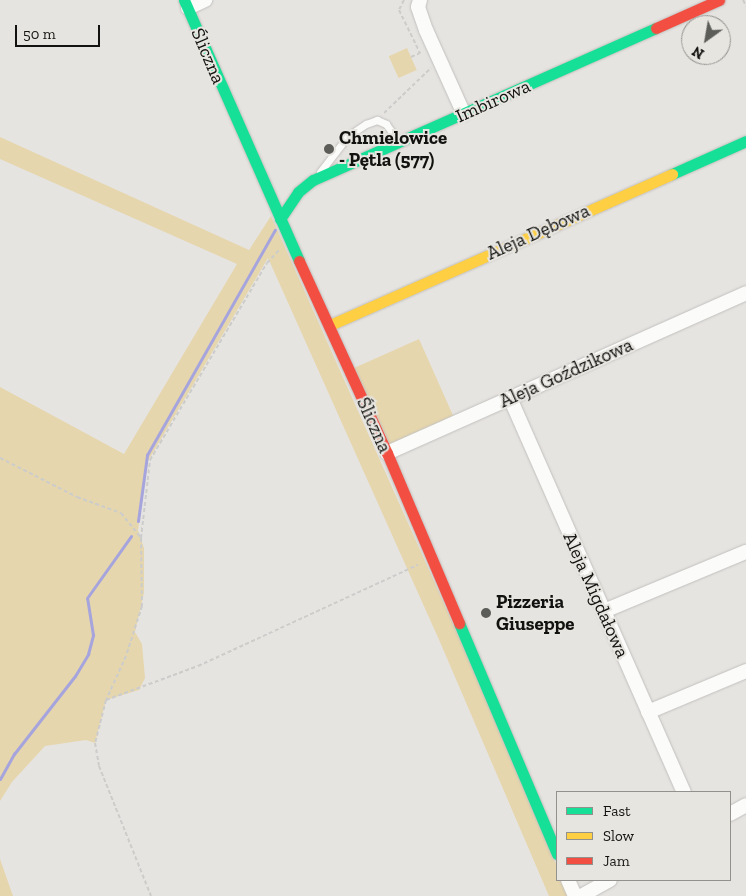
<!DOCTYPE html>
<html>
<head>
<meta charset="utf-8">
<style>
  body { margin:0 }
  #map { position:relative; width:746px; height:896px; overflow:hidden; background:#e6e4e1; font-family:"Zilla Slab",serif }
  div>[style] { position:absolute }
  .green>* { inset:0; background:#e6d6ad; transform-origin:0 0 }
  .stream>* { height:3px; margin:-1.5px; padding:0 1.5px; transform-origin:1.5px; border-radius:1.5px; background:#a6a4dd }
  .path>* { height:2px; margin-top:-1px; transform-origin:0; background:repeating-linear-gradient(90deg,#cccccb 0 4px,transparent 0 6.5px) }
  .roads { filter:drop-shadow(0 0 1px #c2c0be) drop-shadow(0 0 1px #c2c0be) }
  .lane>* { height:7px; margin:-3.5px; padding:0 3.5px; transform-origin:3.5px; border-radius:3.5px; background:#fbfbfa }
  .street>* { height:14px; margin:-7px; padding:0 7px; transform-origin:7px; border-radius:7px; background:#fbfbfa }
  .fast>* { height:11px; margin:-5.5px; padding:0 5.5px; transform-origin:5.5px; border-radius:5.5px; background:#16e098 }
  .slow>* { height:11px; margin:-5.5px; padding:0 5.5px; transform-origin:5.5px; border-radius:5.5px; background:#ffcf43 }
  .jam>* { height:11px; margin:-5.5px; padding:0 5.5px; transform-origin:5.5px; border-radius:5.5px; background:#f24e42 }
  .dots>* { width:14px; height:14px; translate:-50% -50%; box-sizing:border-box; border:2px solid #e7e5e0; border-radius:50% }
  span { translate:-50% -50%; white-space:nowrap; text-align:center; line-height:1.15; -webkit-text-stroke:4px #e7e5e0; paint-order:stroke }
  .street-label { font-size:19px; color:#121210 }
  .poi-label { font-size:19px; color:#121210; font-weight:700 }
  .left { translate:0 -50%; text-align:left }
  .legend { position:absolute; left:556px; top:791px; width:175px; height:90px; box-sizing:border-box; background:#e7e5e0; border:1px solid #92918d; margin:0; padding:6px 9px; list-style:none; font-size:15px; color:#121210 }
  .legend li { display:flex; align-items:center; gap:10px; height:25px }
  .legend b { width:25px; border:1px solid #92918d }
  .north { position:absolute; left:681px; top:15px; width:50px; height:50px; box-sizing:border-box; background:#e7e5e0; border:1px solid #92918d; border-radius:50%; rotate:212deg; font-size:14px; font-weight:700; line-height:20px; text-align:center; color:#121210 }
  .north::after { content:''; display:block; margin:auto; width:18px; height:22px; background:#5c5c59; clip-path:polygon(50% 0,100% 100%,50% 72%,0 100%) }
  .scale { position:absolute; left:15px; top:25px; width:85px; height:22px; box-sizing:border-box; border:2px solid #121210; border-top:0; padding-left:6px; font-size:15px; line-height:18px; white-space:nowrap; color:#121210; -webkit-text-stroke:4px #e7e5e0; paint-order:stroke }
</style>
</head>
<body>
<div id="map">
  <div class="green">
    <i style="left:407px;top:48px;width:24px;height:20px;rotate:66deg"></i>
    <i style="clip-path:polygon(0 137px,249px 250px,271px 216px,495px 718px,557px 866px,557px 880px,563px 880px,569px 896px,549px 896px,440px 642px,268px 258px,148px 461px,138px 530px,144px 548px,144px 593px,135px 632px,142px 644px,145px 678px,139px 690px,106px 700px,95px 743px,86px 740px,45px 746px,12px 782px,0 801px,0 387px,124px 454px,237px 264px,0 159px)"></i>
    <i style="left:419px;top:339px;width:84px;height:71px;rotate:66deg"></i>
    <i style="clip-path:polygon(0 859px,13px 896px,0 896px)"></i>
  </div>
  <div class="stream">
    <i style="left:138px;top:521px;width:67px;rotate:-82.2deg"></i>
    <i style="left:147px;top:455px;width:259px;rotate:-60.4deg"></i>
    <i style="left:0;top:779px;width:29px;rotate:-61deg"></i>
    <i style="left:14px;top:754px;width:99px;rotate:-52deg"></i>
    <i style="left:75px;top:676px;width:26px;rotate:-59deg"></i>
    <i style="left:88px;top:654px;width:20px;rotate:-75deg"></i>
    <i style="left:93px;top:635px;width:37px;rotate:-99deg"></i>
    <i style="left:87px;top:598px;width:76px;rotate:-54.6deg"></i>
  </div>
  <div class="path">
    <i style="left:404px;top:0;width:11px;rotate:117deg"></i>
    <i style="left:399px;top:10px;width:48px;rotate:64deg"></i>
    <i style="left:743px;top:0;width:7px;rotate:63deg"></i>
    <i style="left:411px;top:57px;width:10px;rotate:-24deg"></i>
    <i style="left:384px;top:113px;width:65px;rotate:-43.8deg"></i>
    <i style="left:0;top:458px;width:86px;rotate:26.9deg"></i>
    <i style="left:77px;top:497px;width:47px;rotate:20deg"></i>
    <i style="left:121px;top:513px;width:32px;rotate:51deg"></i>
    <i style="left:141px;top:538px;width:68px;rotate:89.2deg"></i>
    <i style="left:142px;top:606px;width:52px;rotate:107.7deg"></i>
    <i style="left:126px;top:656px;width:48px;rotate:114.4deg"></i>
    <i style="left:106px;top:700px;width:44px;rotate:104.3deg"></i>
    <i style="left:95px;top:743px;width:23px;rotate:80deg"></i>
    <i style="left:99px;top:766px;width:140px;rotate:68.2deg"></i>
    <i style="left:141px;top:538px;width:79px;rotate:-83.4deg"></i>
    <i style="left:150px;top:460px;width:229px;rotate:-59.3deg"></i>
    <i style="left:267px;top:263px;width:18px;rotate:-47deg"></i>
    <i style="left:106px;top:700px;width:98px;rotate:-20.3deg"></i>
    <i style="left:198px;top:666px;width:242px;rotate:-24.7deg"></i>
  </div>
  <div class="roads">
    <div class="lane">
      <i style="left:320px;top:172px;width:46px;rotate:-52.1deg"></i>
      <i style="left:348px;top:136px;width:22px;rotate:-34deg"></i>
      <i style="left:366px;top:124px;width:12px;rotate:-20deg"></i>
      <i style="left:377px;top:120px;width:10px;rotate:24deg"></i>
      <i style="left:386px;top:124px;width:22px;rotate:54deg"></i>
    </div>
    <div class="street">
      <i style="left:420px;top:0;width:7px;rotate:106deg"></i>
      <i style="left:418px;top:7px;width:24px;rotate:71deg"></i>
      <i style="left:426px;top:30px;width:92px;rotate:65.7deg"></i>
      <i style="left:188px;top:8px;width:19px;rotate:-25deg"></i>
      <i style="left:510px;top:398px;width:431px;rotate:66.2deg"></i>
      <i style="left:387px;top:453px;width:393px;rotate:-24deg"></i>
      <i style="left:604px;top:611px;width:154px;rotate:-22.6deg"></i>
      <i style="left:648px;top:712px;width:106px;rotate:-22.7deg"></i>
      <i style="left:730px;top:814px;width:18px;rotate:-29deg"></i>
      <i style="left:568px;top:880px;width:17px;rotate:66deg"></i>
      <i style="left:581px;top:896px;width:33px;rotate:-29deg"></i>
    </div>
    <div class="fast">
      <i style="left:184px;top:0;width:285px;rotate:66.2deg"></i>
      <i style="left:672px;top:174px;width:81px;rotate:-24deg"></i>
      <i style="left:280px;top:219px;width:32px;rotate:-56deg"></i>
      <i style="left:298px;top:192px;width:19px;rotate:-39deg"></i>
      <i style="left:313px;top:180px;width:375px;rotate:-23.9deg"></i>
      <i style="left:459px;top:623px;width:251px;rotate:67deg"></i>
    </div>
    <div class="slow">
      <i style="left:330px;top:325px;width:374px;rotate:-23.8deg"></i>
    </div>
    <div class="jam">
      <i style="left:656px;top:28px;width:69px;rotate:-24deg"></i>
      <i style="left:299px;top:261px;width:211px;rotate:65.4deg"></i>
      <i style="left:387px;top:453px;width:185px;rotate:67deg"></i>
    </div>
  </div>
  <div class="dots">
    <i style="left:329px;top:149px;background:#5c5c59"></i>
    <i style="left:486px;top:613px;background:#5c5c59"></i>
  </div>
  <div class="street-label">
    <span style="left:208px;top:56px;rotate:67deg">Śliczna</span>
    <span style="left:493px;top:101px;rotate:-24deg">Imbirowa</span>
    <span style="left:538px;top:232px;rotate:-24deg">Aleja Dębowa</span>
    <span style="left:566px;top:373px;rotate:-24deg">Aleja Goździkowa</span>
    <span style="left:374px;top:425px;rotate:66deg">Śliczna</span>
    <span style="left:596px;top:595px;rotate:66deg">Aleja Migdałowa</span>
  </div>
  <div class="poi-label">
    <span class="left" style="left:339px;top:149px">Chmielowice<br>- Pętla (577)</span>
    <span class="left" style="left:496px;top:613px">Pizzeria<br>Giuseppe</span>
  </div>
  <ul class="legend">
  <li><b style="height:6px;background:#16e098"></b>Fast</li>
  <li><b style="height:6px;background:#ffcf43"></b>Slow</li>
  <li><b style="height:6px;background:#f24e42"></b>Jam</li>
  </ul>
  <div class="north">N</div>
  <div class="scale">50 m</div>
</div>
</body>
</html>
